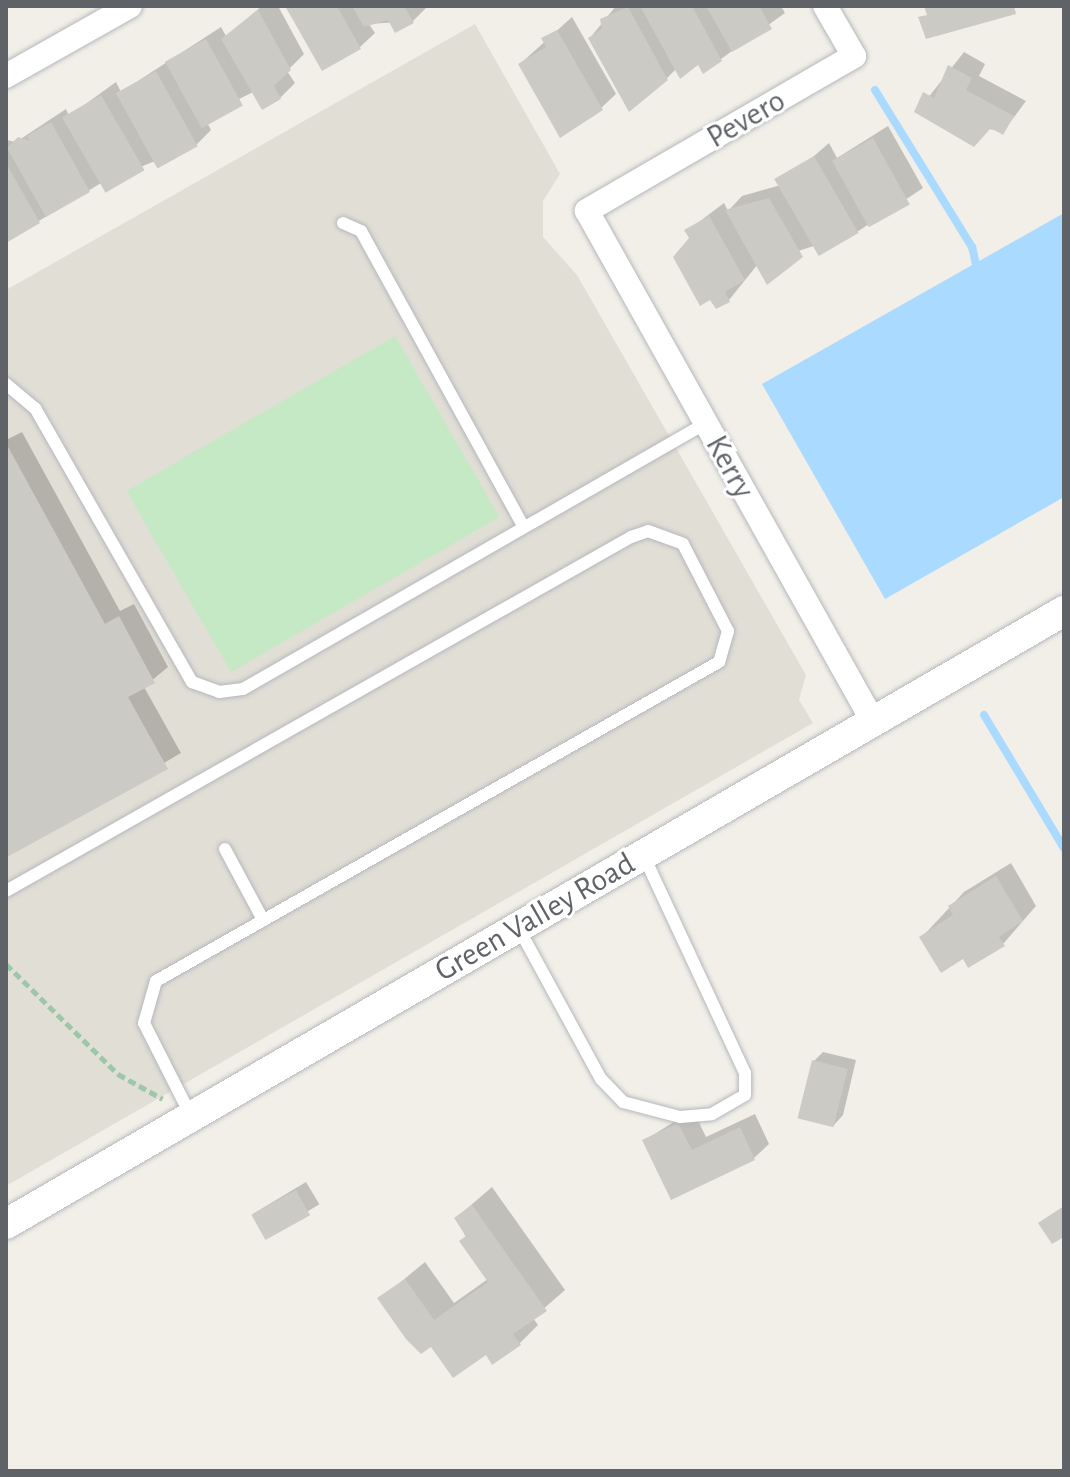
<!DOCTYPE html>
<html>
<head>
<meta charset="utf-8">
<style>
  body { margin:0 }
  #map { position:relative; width:1070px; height:1477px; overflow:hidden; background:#f1efe8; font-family:"Alegreya Sans",sans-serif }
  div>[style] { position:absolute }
  .education>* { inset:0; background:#e1ded6 }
  .green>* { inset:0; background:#c5e8c5; transform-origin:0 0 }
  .water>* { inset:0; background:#aadaff }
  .shadow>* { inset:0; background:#0003; transform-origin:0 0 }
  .stream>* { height:8px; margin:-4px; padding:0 4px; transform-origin:4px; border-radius:4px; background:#aadaff }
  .building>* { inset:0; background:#cccac5; transform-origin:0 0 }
  .path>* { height:5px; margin-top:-2.5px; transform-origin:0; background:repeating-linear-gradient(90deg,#9cc7a9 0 8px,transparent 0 12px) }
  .roads { filter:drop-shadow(0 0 2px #b5b8bc) drop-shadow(0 0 2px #b5b8bc) }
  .service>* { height:12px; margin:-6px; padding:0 6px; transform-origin:6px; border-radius:6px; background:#fff }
  .minor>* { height:24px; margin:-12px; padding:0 12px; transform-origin:12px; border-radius:12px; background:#fff }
  .tertiary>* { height:30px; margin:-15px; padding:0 15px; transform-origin:15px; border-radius:15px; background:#fff }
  span { translate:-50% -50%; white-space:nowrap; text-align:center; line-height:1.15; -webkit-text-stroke:6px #fff; paint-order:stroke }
  .street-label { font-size:32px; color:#5f6368 }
  .frame { position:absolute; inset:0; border:8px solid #5f6368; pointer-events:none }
</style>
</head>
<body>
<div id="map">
  <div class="education">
    <i style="clip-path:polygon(475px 24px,560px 174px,543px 201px,543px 237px,577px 275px,806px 675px,799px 700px,813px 723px,6px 1186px,6px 290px)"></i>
  </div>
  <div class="green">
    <i style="left:395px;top:336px;width:209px;height:310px;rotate:60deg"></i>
  </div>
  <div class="water">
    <i style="clip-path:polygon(1064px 213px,1064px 497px,885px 599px,762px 384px)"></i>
  </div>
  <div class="shadow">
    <i style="clip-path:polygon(262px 6px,278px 6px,304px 54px,287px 71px,295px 83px,280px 98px,263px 108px,253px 92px,204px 117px,211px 130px,197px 144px,101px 183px,6px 241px,6px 140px,16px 142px,66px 109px,69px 116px,116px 82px,121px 92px,221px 27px,226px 36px)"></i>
    <i style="clip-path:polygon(287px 6px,427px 6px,427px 7px,413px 21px,369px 24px,375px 33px,360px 47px,323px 69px)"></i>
    <i style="clip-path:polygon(616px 6px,781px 6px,785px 13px,721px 59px,676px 69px,666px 79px,590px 38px)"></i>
    <i style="clip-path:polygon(572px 17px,616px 94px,601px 108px,520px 64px)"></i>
    <i style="clip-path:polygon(964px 52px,985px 64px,979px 76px,1026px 101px,1003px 132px,917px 112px)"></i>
    <i style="clip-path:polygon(888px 126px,923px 188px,857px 232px,758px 264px,729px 300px,687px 231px,724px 203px,728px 211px,742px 196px,781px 185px,829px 143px,837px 158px)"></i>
    <i style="clip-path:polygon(22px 432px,120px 611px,134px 604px,168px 667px,144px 687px,181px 753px,8px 854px,6px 440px)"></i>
    <i style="clip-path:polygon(1011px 863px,1036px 906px,1003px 944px,963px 957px,922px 937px,964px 892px)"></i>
    <i style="clip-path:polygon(823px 1052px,856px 1060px,843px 1115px,834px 1125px,814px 1061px)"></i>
    <i style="clip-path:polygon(693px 1110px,706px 1137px,755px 1114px,769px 1144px,754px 1158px,672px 1197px,645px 1140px)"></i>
    <i style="left:306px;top:1182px;width:26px;height:62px;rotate:59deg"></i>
    <i style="clip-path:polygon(492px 1187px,565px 1290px,533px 1318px,538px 1325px,519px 1344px,486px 1353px,432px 1344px,380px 1299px,425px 1262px,454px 1303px,488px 1279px,456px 1218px)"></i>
  </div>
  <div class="stream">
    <i style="left:875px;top:90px;width:185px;rotate:58.3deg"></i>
    <i style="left:972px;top:247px;width:27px;rotate:77deg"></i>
    <i style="left:984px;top:715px;width:155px;rotate:59deg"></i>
  </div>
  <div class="building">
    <i style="clip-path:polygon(285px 6px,337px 6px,361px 49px,322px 71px)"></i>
    <i style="clip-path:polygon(352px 6px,404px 6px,414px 23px,395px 33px,388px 20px,364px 27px)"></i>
    <i style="clip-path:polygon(640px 6px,692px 6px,722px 61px,703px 74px,698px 65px,680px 79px)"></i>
    <i style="clip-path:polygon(706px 6px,759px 6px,772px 29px,732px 52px)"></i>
    <i style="clip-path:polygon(924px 6px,1014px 6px,1016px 14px,926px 39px,918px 17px,927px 15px)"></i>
    <i style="clip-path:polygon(628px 7px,668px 80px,629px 112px,588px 38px,602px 29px,600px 19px)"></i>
    <i style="clip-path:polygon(258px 10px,291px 70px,274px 86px,281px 99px,262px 110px,221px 39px)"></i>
    <i style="clip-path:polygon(557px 30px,603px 110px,560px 138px,518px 64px,546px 47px,541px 38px)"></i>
    <i style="left:206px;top:39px;width:76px;height:47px;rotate:61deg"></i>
    <i style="clip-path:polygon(948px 65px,972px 78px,966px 90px,1014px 116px,1003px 135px,991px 128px,974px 147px,914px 112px,923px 92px,934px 98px)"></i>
    <i style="left:156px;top:71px;width:86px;height:46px;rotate:61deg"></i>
    <i style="left:101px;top:95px;width:87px;height:45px;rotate:60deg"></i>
    <i style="clip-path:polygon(51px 122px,90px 192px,46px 217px,7px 148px,18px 137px,30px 141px,27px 136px)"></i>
    <i style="left:873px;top:138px;width:76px;height:47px;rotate:61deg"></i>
    <i style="left:814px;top:156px;width:89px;height:46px;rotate:60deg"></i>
    <i style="clip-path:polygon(6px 163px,40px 223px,6px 243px)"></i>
    <i style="clip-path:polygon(769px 198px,803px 257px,767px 285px,725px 210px)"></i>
    <i style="clip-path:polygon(709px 216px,745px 280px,725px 292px,730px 302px,716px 309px,710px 300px,700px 306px,673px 257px,689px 238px,684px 230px)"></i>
    <i style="clip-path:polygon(6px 443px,105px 624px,119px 616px,155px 683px,128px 697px,168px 769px,7px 857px)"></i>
    <i style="clip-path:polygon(996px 876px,1023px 921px,999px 937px,1005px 946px,968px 968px,963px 959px,941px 973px,919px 937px,953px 915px,948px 906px)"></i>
    <i style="left:812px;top:1060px;width:37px;height:60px;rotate:14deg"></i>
    <i style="clip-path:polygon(678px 1123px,692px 1150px,740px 1127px,755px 1160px,671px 1200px,642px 1140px)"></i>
    <i style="left:296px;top:1190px;width:29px;height:51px;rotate:61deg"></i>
    <i style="clip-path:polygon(472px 1205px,547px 1311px,513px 1334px,521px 1345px,492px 1365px,486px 1355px,453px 1378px,431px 1347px,421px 1354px,406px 1339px,377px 1298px,405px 1279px,434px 1320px,488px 1282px,459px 1241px,466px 1236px,454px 1218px)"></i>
    <i style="clip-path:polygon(1064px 1206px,1064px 1237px,1052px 1244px,1038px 1223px)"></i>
  </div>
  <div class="path">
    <i style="left:6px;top:964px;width:157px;rotate:44.5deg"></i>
    <i style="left:118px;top:1074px;width:51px;rotate:29.1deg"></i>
  </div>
  <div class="roads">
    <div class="service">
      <i style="left:343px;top:223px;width:20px;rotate:24deg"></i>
      <i style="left:361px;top:231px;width:337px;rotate:61.2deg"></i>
      <i style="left:6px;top:384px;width:38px;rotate:40deg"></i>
      <i style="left:35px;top:408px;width:316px;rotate:60.2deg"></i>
      <i style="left:192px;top:682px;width:29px;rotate:20deg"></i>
      <i style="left:219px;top:692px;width:24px;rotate:-7deg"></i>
      <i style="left:243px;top:689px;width:534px;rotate:-29.88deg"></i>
      <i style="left:225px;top:849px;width:81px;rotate:61.8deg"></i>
      <i style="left:6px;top:891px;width:718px;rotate:-29.53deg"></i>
      <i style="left:631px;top:537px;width:18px;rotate:-19deg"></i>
      <i style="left:648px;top:531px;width:37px;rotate:20deg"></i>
      <i style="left:683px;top:544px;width:98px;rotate:62.7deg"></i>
      <i style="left:728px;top:631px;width:32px;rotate:106deg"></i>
      <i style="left:719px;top:662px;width:647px;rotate:150.46deg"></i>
      <i style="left:156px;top:981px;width:44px;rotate:105.9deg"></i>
      <i style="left:144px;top:1023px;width:104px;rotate:63.2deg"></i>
      <i style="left:518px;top:927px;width:173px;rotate:61.4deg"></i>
      <i style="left:601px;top:1079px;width:32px;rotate:46deg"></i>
      <i style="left:623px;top:1102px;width:59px;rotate:14.7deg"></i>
      <i style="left:680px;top:1117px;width:32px;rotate:-5deg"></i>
      <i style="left:712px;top:1114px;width:38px;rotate:-30deg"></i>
      <i style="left:745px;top:1095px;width:22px;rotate:-90deg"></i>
      <i style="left:745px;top:1073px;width:239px;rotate:-115deg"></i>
    </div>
    <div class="minor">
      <i style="left:825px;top:6px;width:58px;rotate:59.9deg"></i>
      <i style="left:854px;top:56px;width:309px;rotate:149.9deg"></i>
      <i style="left:587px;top:211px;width:587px;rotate:60.73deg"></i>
      <i style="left:6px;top:76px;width:142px;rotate:-29.4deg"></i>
    </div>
    <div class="tertiary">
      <i style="left:6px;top:1224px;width:1223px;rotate:-30.09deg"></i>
    </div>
  </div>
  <div class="street-label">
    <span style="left:746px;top:119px;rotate:-30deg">Pevero</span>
    <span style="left:730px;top:467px;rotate:61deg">Kerry</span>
    <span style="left:535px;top:917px;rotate:-30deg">Green Valley Road</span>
  </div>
  <div class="frame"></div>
</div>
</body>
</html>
